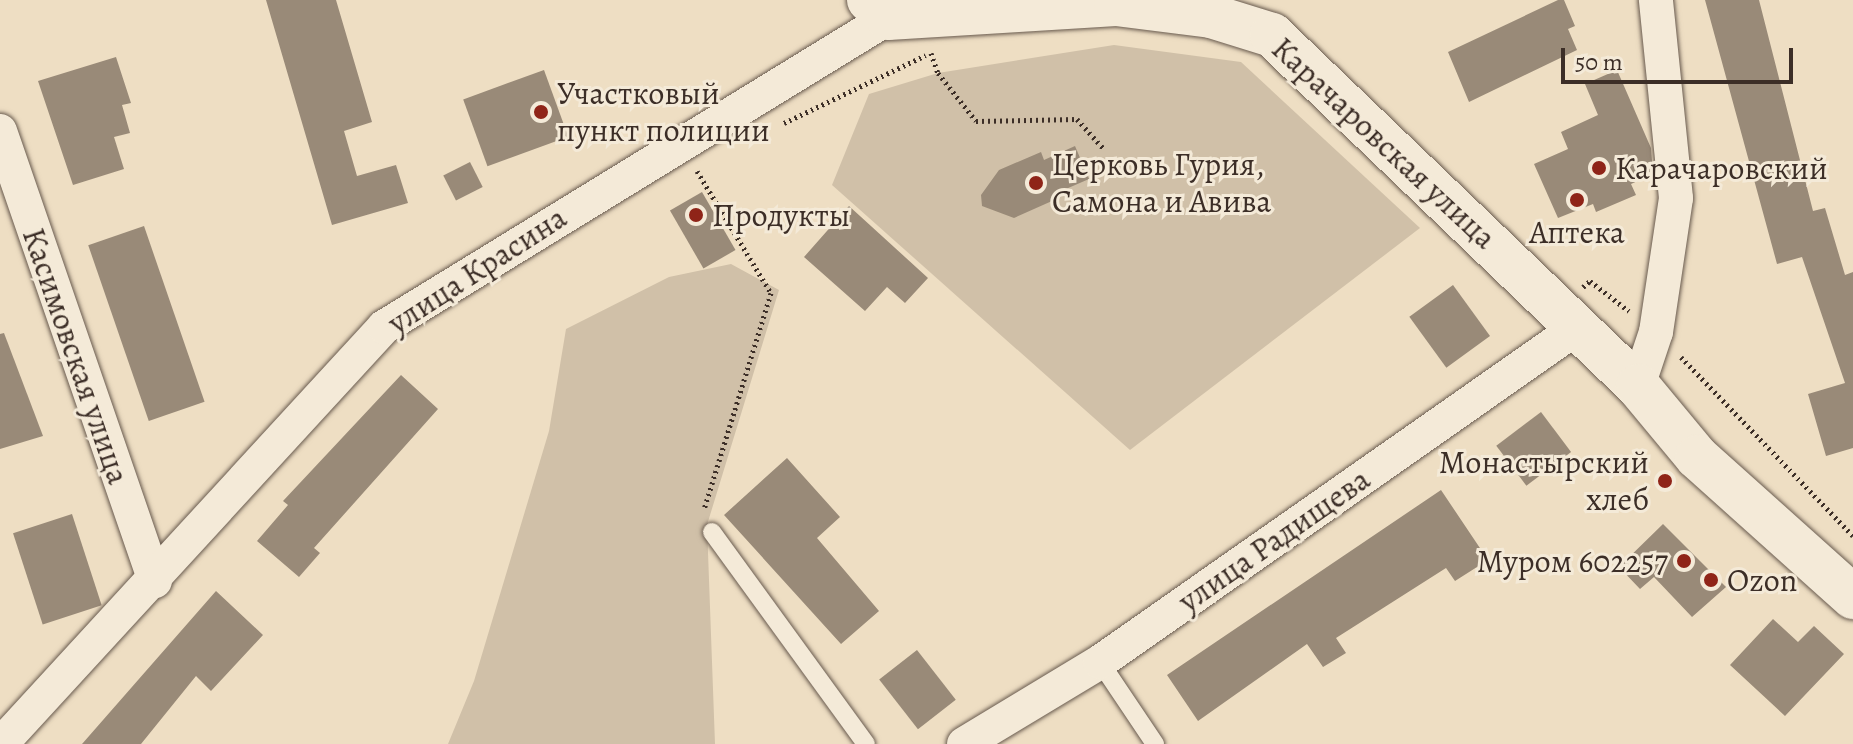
<!DOCTYPE html>
<html>
<head>
<meta charset="utf-8">
<style>
  body { margin:0 }
  #map { position:relative; width:1853px; height:744px; overflow:hidden; background:#eedec3; font-family:Alegreya,serif }
  div>[style] { position:absolute }
  .green>* { inset:0; background:#d0c0a8 }
  .building>* { inset:0; background:#998a78; transform-origin:0 0 }
  .path>* { height:5px; margin-top:-2.5px; transform-origin:0; background:repeating-linear-gradient(90deg,#3c2e27 0 2px,transparent 0 6px) }
  .roads { filter:drop-shadow(0 0 2px #685a4e) drop-shadow(0 0 2px #685a4e) }
  .lane>* { height:18px; margin:-9px; padding:0 9px; transform-origin:9px; border-radius:9px; background:#f4ead8 }
  .street>* { height:34px; margin:-17px; padding:0 17px; transform-origin:17px; border-radius:17px; background:#f4ead8 }
  .secondary>* { height:44px; margin:-22px; padding:0 22px; transform-origin:22px; border-radius:22px; background:#f4ead8 }
  .dots>* { width:22px; height:22px; translate:-50% -50%; box-sizing:border-box; border:4px solid #f4ead8; border-radius:50% }
  span { translate:-50% -50%; white-space:nowrap; text-align:center; line-height:1.15; -webkit-text-stroke:6px #f4ead8; paint-order:stroke }
  .poi-label { font-size:32px; color:#3c2e27 }
  .left { translate:0 -50%; text-align:left }
  .right { translate:-100% -50%; text-align:right }
  .street-label { font-size:32px; color:#3c2e27 }
  .scale { position:absolute; left:1561px; top:48px; width:232px; height:36px; box-sizing:border-box; border:4px solid #3c2e27; border-top:0; padding-left:10px; font-size:24px; line-height:28px; white-space:nowrap; color:#3c2e27; -webkit-text-stroke:6px #f4ead8; paint-order:stroke }
</style>
</head>
<body>
<div id="map">
  <div class="green">
    <i style="clip-path:polygon(1114px 45px,1241px 62px,1420px 228px,1130px 450px,832px 185px,869px 94px,938px 73px)"></i>
    <i style="clip-path:polygon(731px 264px,779px 290px,707px 525px,715px 744px,448px 744px,474px 681px,549px 431px,566px 329px,669px 277px)"></i>
  </div>
  <div class="building">
    <i style="clip-path:polygon(266px 0,336px 0,372px 122px,344px 131px,357px 176px,396px 165px,408px 203px,332px 225px)"></i>
    <i style="clip-path:polygon(1558px 0,1564px 0,1575px 26px,1568px 29px,1577px 50px,1469px 102px,1448px 52px)"></i>
    <i style="clip-path:polygon(1705px 0,1759px 0,1813px 211px,1825px 208px,1845px 275px,1853px 272px,1853px 448px,1826px 456px,1808px 394px,1845px 383px,1802px 257px,1777px 264px)"></i>
    <i style="clip-path:polygon(116px 57px,131px 103px,122px 105px,130px 133px,114px 137px,124px 169px,73px 185px,38px 81px)"></i>
    <i style="left:544px;top:70px;width:71px;height:86px;rotate:70deg"></i>
    <i style="clip-path:polygon(1617px 70px,1651px 148px,1653px 174px,1631px 184px,1636px 195px,1596px 212px,1593px 204px,1558px 218px,1534px 164px,1568px 149px,1561px 132px,1598px 115px,1585px 84px)"></i>
    <i style="clip-path:polygon(1075px 146px,1089px 179px,1059px 192px,1061px 197px,1014px 218px,982px 206px,981px 195px,999px 170px,1041px 152px,1044px 160px)"></i>
    <i style="left:470px;top:162px;width:28px;height:30px;rotate:63deg"></i>
    <i style="left:702px;top:192px;width:67px;height:37px;rotate:60deg"></i>
    <i style="clip-path:polygon(849px 206px,928px 278px,905px 303px,887px 287px,865px 311px,804px 257px)"></i>
    <i style="left:144px;top:226px;width:186px;height:59px;rotate:71deg"></i>
    <i style="left:1453px;top:285px;width:63px;height:54px;rotate:54deg"></i>
    <i style="clip-path:polygon(4px 333px,43px 436px,0 449px,0 334px)"></i>
    <i style="clip-path:polygon(401px 375px,438px 409px,314px 548px,320px 553px,299px 577px,257px 541px,288px 505px,283px 501px)"></i>
    <i style="left:1541px;top:412px;width:50px;height:56px;rotate:53deg"></i>
    <i style="clip-path:polygon(787px 458px,840px 517px,817px 538px,879px 611px,841px 644px,724px 515px)"></i>
    <i style="clip-path:polygon(1441px 490px,1488px 560px,1455px 581px,1446px 568px,1336px 638px,1346px 653px,1323px 667px,1307px 644px,1198px 721px,1167px 675px)"></i>
    <i style="left:72px;top:514px;width:96px;height:62px;rotate:72deg"></i>
    <i style="clip-path:polygon(1663px 524px,1726px 587px,1692px 617px,1654px 577px,1640px 589px,1619px 567px)"></i>
    <i style="clip-path:polygon(216px 591px,263px 635px,211px 691px,196px 676px,141px 744px,82px 744px)"></i>
    <i style="clip-path:polygon(1773px 619px,1798px 642px,1814px 626px,1844px 654px,1785px 716px,1730px 665px)"></i>
    <i style="left:917px;top:650px;width:63px;height:48px;rotate:52deg"></i>
  </div>
  <div class="path">
    <i style="left:931px;top:53px;width:21px;rotate:71deg"></i>
    <i style="left:938px;top:73px;width:61px;rotate:51.6deg"></i>
    <i style="left:976px;top:121px;width:101px;rotate:-1.1deg"></i>
    <i style="left:1077px;top:119px;width:39px;rotate:48deg"></i>
    <i style="left:784px;top:123px;width:157px;rotate:-25.6deg"></i>
    <i style="left:697px;top:171px;width:143px;rotate:58.8deg"></i>
    <i style="left:771px;top:293px;width:227px;rotate:107.2deg"></i>
    <i style="left:1583px;top:287px;width:9px;rotate:-41deg"></i>
    <i style="left:1590px;top:281px;width:49px;rotate:37.6deg"></i>
    <i style="left:1681px;top:357px;width:248px;rotate:46.1deg"></i>
  </div>
  <div class="roads">
    <div class="lane">
      <i style="left:712px;top:532px;width:262px;rotate:54deg"></i>
      <i style="left:1100px;top:662px;width:99px;rotate:56.1deg"></i>
    </div>
    <div class="street">
      <i style="left:0;top:131px;width:476px;rotate:71deg"></i>
      <i style="left:1638px;top:386px;width:57px;rotate:-71.6deg"></i>
      <i style="left:1656px;top:332px;width:135px;rotate:-81.5deg"></i>
      <i style="left:1676px;top:198px;width:199px;rotate:-95.8deg"></i>
      <i style="left:1px;top:744px;width:566px;rotate:-47.43deg"></i>
      <i style="left:384px;top:327px;width:591px;rotate:-31.51deg"></i>
      <i style="left:964px;top:744px;width:159px;rotate:-31.1deg"></i>
      <i style="left:1100px;top:662px;width:584px;rotate:-35.02deg"></i>
    </div>
    <div class="secondary">
      <i style="left:869px;top:0;width:26px;rotate:43deg"></i>
      <i style="left:888px;top:18px;width:228px;rotate:-3.5deg"></i>
      <i style="left:1116px;top:4px;width:96px;rotate:7.2deg"></i>
      <i style="left:1211px;top:16px;width:64px;rotate:17.3deg"></i>
      <i style="left:1272px;top:35px;width:507px;rotate:43.8deg"></i>
      <i style="left:1638px;top:386px;width:92px;rotate:50.3deg"></i>
      <i style="left:1697px;top:457px;width:210px;rotate:41.9deg"></i>
    </div>
  </div>
  <div class="dots">
    <i style="left:541px;top:112px;background:#8f2418"></i>
    <i style="left:1599px;top:168px;background:#8f2418"></i>
    <i style="left:1036px;top:183px;background:#8f2418"></i>
    <i style="left:1577px;top:200px;background:#8f2418"></i>
    <i style="left:696px;top:215px;background:#8f2418"></i>
    <i style="left:1665px;top:481px;background:#8f2418"></i>
    <i style="left:1684px;top:561px;background:#8f2418"></i>
    <i style="left:1711px;top:580px;background:#8f2418"></i>
  </div>
  <div class="poi-label">
    <span class="left" style="left:557px;top:112px">Участковый<br>пункт полиции</span>
    <span class="left" style="left:1052px;top:183px">Церковь Гурия,<br>Самона и Авива</span>
    <span class="left" style="left:1615px;top:168px">Карачаровский</span>
    <span class="left" style="left:712px;top:215px">Продукты</span>
    <span style="left:1577px;top:232px">Аптека</span>
    <span class="right" style="left:1649px;top:481px">Монастырский<br>хлеб</span>
    <span class="right" style="left:1668px;top:561px">Муром 602257</span>
    <span class="left" style="left:1727px;top:580px">Ozon</span>
  </div>
  <div class="street-label">
    <span style="left:1384px;top:143px;rotate:43deg">Карачаровская улица</span>
    <span style="left:477px;top:270px;rotate:-33deg">улица Красина</span>
    <span style="left:76px;top:356px;rotate:71deg">Касимовская улица</span>
    <span style="left:1274px;top:540px;rotate:-35deg">улица Радищева</span>
  </div>
  <div class="scale">50 m</div>
</div>
</body>
</html>
